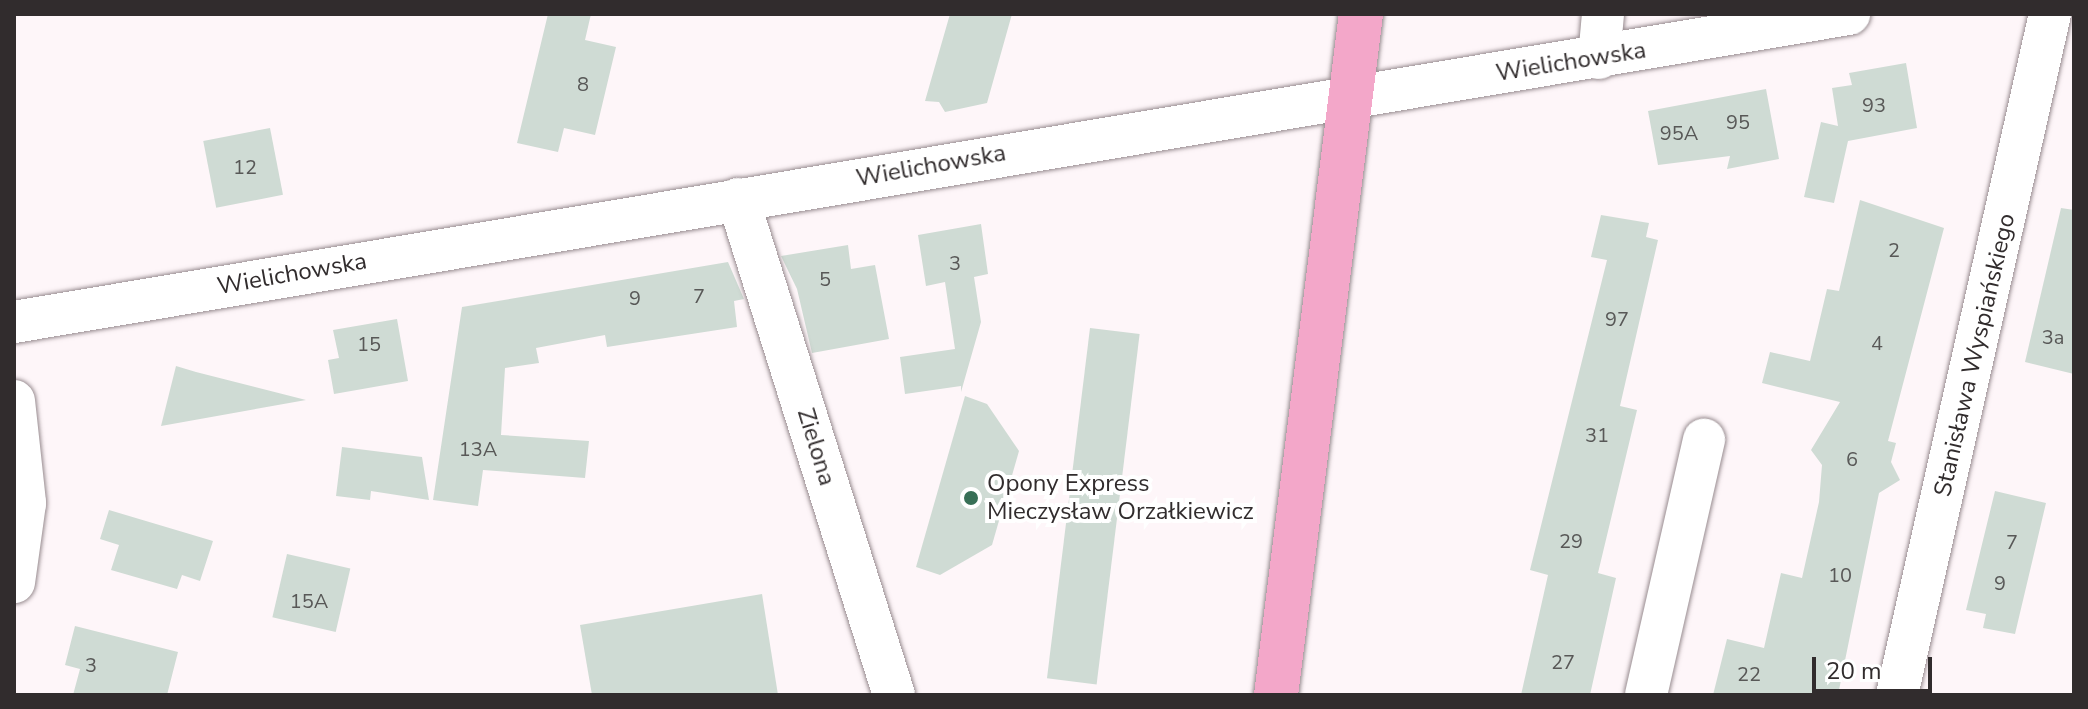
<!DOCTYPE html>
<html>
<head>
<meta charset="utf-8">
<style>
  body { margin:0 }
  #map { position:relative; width:2088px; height:709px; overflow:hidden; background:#fef6f9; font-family:"Nunito Sans",sans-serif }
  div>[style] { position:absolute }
  .building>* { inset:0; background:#cfdbd4; transform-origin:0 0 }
  .roads { filter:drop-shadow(0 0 2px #988c90) drop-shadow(0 0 2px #988c90) }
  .minor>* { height:42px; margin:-21px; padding:0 21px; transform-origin:21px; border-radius:21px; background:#fff }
  .major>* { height:44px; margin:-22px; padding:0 22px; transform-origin:22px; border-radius:22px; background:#f3a7c9 }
  .dots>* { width:22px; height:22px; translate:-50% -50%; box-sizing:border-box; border:4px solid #fff; border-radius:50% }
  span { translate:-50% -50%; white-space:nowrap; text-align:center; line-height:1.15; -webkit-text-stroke:8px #fff; paint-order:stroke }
  .number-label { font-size:20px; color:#585857 }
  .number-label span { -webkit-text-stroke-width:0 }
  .street-label { font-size:24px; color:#312c2d }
  .poi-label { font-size:24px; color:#312c2d }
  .left { translate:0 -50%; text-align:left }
  .frame { position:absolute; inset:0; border:16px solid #312c2d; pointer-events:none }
  .scale { position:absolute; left:1812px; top:657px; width:120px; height:36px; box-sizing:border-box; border:4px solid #312c2d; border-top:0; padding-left:10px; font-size:24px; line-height:28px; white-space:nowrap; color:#312c2d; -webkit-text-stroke:6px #fff; paint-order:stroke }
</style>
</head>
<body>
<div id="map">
  <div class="building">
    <i style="clip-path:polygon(548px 14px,591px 14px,585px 40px,616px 47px,595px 135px,564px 128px,558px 152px,517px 143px)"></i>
    <i style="clip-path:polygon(950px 14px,1012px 14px,987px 103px,945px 112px,939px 102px,925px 101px)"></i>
    <i style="clip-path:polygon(1906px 63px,1917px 128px,1848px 141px,1834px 203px,1804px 197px,1821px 122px,1838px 126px,1832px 88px,1852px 85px,1849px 73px)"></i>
    <i style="clip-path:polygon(1766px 89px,1779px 159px,1727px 169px,1730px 156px,1658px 165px,1648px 111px)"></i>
    <i style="left:270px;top:128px;width:68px;height:68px;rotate:79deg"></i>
    <i style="clip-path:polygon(1860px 200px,1944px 228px,1888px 441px,1896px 443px,1891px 462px,1900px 480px,1879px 493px,1838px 695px,1713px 695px,1727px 639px,1764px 648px,1781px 573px,1802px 578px,1819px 502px,1822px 465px,1811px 450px,1840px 402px,1762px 383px,1770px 352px,1810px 361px,1827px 289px,1839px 291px)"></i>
    <i style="clip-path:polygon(2061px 208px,2074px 210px,2074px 374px,2025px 362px)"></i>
    <i style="clip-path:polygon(1601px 215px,1649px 223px,1646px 237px,1658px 240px,1620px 406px,1637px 410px,1598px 573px,1616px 578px,1590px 695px,1521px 695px,1548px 575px,1530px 570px,1607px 260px,1591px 257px)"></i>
    <i style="clip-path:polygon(981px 224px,988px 274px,974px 277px,981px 322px,961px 392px,961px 386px,905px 394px,900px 357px,955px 349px,945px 282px,926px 286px,918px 235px)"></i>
    <i style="clip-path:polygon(848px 245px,851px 269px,875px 265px,889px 339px,812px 353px,797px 289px,781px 256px)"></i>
    <i style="clip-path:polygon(728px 262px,744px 299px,734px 301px,737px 327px,607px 347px,605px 335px,536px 348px,539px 363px,505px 368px,501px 435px,589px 441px,585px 478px,483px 470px,478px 506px,433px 500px,462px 307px)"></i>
    <i style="clip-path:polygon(397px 319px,408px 381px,334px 394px,328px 360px,339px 358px,333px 330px)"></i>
    <i style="left:1090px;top:328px;width:50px;height:353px;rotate:7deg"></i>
    <i style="clip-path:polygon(176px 366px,196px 372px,306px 400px,161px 426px)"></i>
    <i style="clip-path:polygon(965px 396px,987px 404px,1019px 451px,992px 545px,940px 575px,916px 567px)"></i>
    <i style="clip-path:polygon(342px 447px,422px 457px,429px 500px,371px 491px,370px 500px,336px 496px)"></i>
    <i style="clip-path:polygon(1995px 491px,2046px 503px,2015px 634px,1983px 628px,1986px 614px,1966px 610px)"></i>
    <i style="clip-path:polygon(109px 510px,213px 541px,200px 581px,182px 575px,177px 589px,111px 570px,119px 545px,100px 539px)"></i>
    <i style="left:287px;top:554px;width:65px;height:65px;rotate:13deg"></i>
    <i style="clip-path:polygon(762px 594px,778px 695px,592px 695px,580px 625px)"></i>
    <i style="clip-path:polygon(75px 626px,178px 652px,167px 695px,73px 695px,80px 669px,65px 665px)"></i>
  </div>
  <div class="roads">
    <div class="minor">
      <i style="left:1599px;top:58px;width:44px;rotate:-84.8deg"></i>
      <i style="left:738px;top:199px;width:520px;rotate:72.54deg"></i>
      <i style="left:14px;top:322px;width:1861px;rotate:-9.53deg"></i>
      <i style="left:14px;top:401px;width:103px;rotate:83.8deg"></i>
      <i style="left:25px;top:503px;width:80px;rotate:97.9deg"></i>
      <i style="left:1646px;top:695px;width:262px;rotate:-77.2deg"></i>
      <i style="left:1897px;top:695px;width:698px;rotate:-77.34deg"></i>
    </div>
    <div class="major">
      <i style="left:1276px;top:695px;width:686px;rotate:-82.89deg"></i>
    </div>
  </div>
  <div class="dots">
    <i style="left:971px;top:498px;background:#376f56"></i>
  </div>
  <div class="number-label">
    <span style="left:583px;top:84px">8</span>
    <span style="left:1874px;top:105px">93</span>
    <span style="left:1738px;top:122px">95</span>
    <span style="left:1679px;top:133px">95A</span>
    <span style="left:245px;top:167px">12</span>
    <span style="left:1894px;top:250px">2</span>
    <span style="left:955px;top:263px">3</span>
    <span style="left:825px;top:279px">5</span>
    <span style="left:699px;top:296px">7</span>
    <span style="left:635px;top:298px">9</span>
    <span style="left:1617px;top:319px">97</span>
    <span style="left:2053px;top:337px">3a</span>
    <span style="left:1877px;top:343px">4</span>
    <span style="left:369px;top:344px">15</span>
    <span style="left:1597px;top:435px">31</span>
    <span style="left:478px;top:449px">13A</span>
    <span style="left:1852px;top:459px">6</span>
    <span style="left:1571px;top:541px">29</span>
    <span style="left:2012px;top:542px">7</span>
    <span style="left:1840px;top:575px">10</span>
    <span style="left:2000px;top:583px">9</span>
    <span style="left:309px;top:601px">15A</span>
    <span style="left:1563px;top:662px">27</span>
    <span style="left:91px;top:665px">3</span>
    <span style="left:1749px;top:674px">22</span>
  </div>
  <div class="street-label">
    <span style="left:1571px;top:62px;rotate:-9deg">Wielichowska</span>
    <span style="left:931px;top:166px;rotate:-10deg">Wielichowska</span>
    <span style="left:292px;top:274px;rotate:-10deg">Wielichowska</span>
    <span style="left:1975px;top:355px;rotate:-77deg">Stanisława Wyspiańskiego</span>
    <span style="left:816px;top:447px;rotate:73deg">Zielona</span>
  </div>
  <div class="poi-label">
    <span class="left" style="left:987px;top:498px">Opony Express<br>Mieczysław Orzałkiewicz</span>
  </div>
  <div class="frame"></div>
  <div class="scale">20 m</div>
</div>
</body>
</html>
